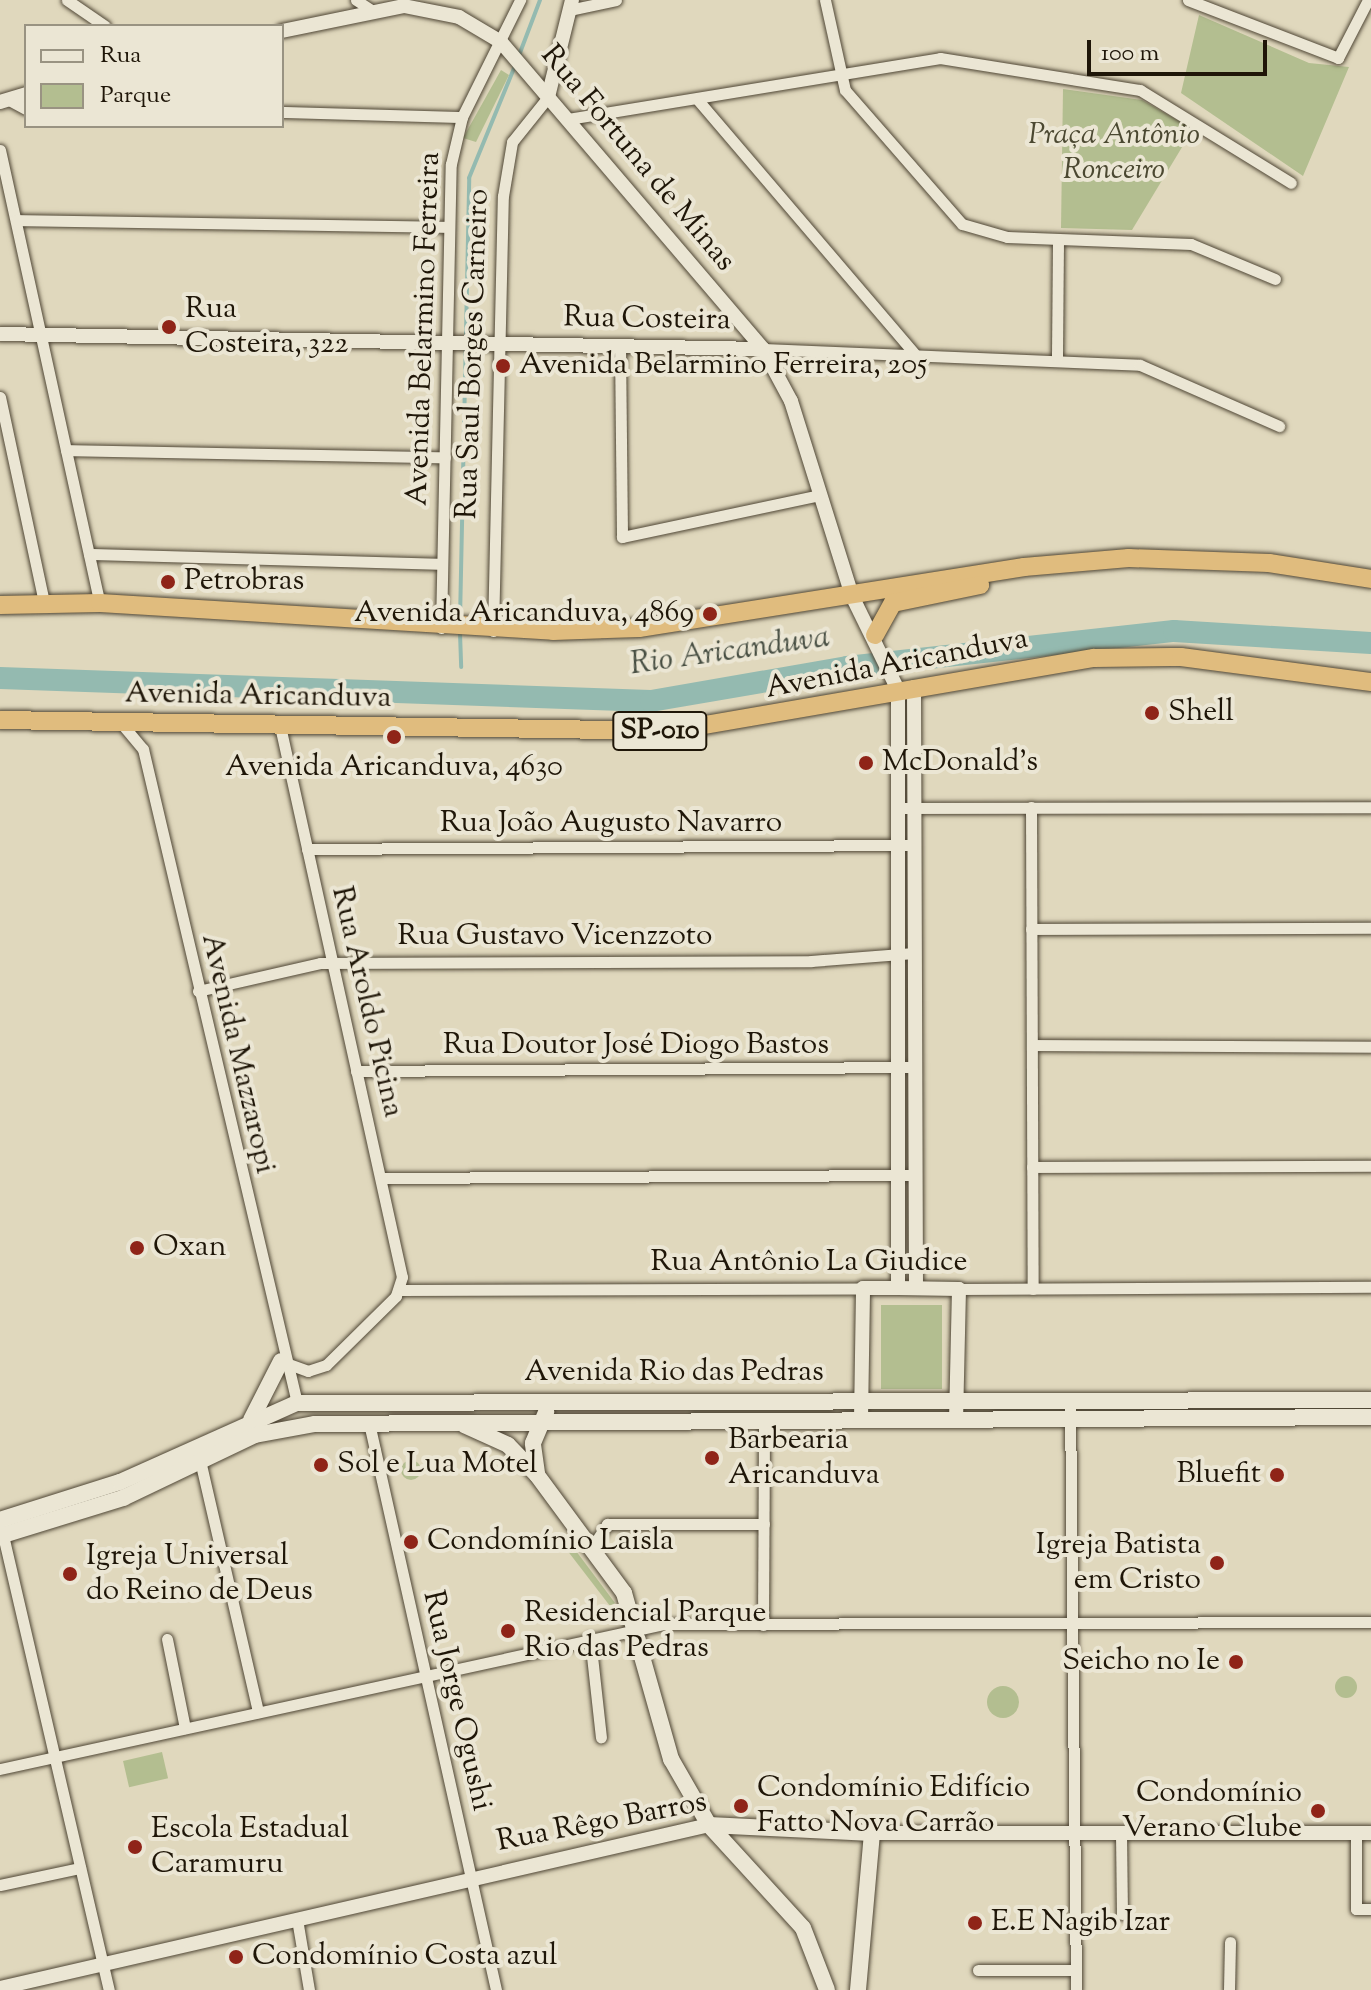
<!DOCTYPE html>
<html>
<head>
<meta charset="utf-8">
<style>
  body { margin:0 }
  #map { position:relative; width:1371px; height:1990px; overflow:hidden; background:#e0d8bd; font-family:"Sorts Mill Goudy",serif }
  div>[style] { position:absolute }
  .green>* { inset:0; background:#b3be90; transform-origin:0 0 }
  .round { border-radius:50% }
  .stream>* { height:4px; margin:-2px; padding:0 2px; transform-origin:2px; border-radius:2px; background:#94bab0 }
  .river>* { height:22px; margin:-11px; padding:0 11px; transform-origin:11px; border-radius:11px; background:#94bab0 }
  .roads { filter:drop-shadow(0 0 2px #4f4635) drop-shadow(0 0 2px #4f4635) }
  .minor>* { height:11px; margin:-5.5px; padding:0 5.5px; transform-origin:5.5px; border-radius:5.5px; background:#ebe6d4 }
  .tertiary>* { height:14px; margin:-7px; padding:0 7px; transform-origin:7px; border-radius:7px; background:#ebe6d4 }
  .secondary>* { height:16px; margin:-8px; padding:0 8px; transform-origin:8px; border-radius:8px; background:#ebe6d4 }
  .trunk>* { height:18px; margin:-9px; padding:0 9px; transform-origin:9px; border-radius:9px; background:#e0bc7e }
  .dots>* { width:22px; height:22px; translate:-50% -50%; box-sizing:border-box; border:4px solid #ebe6d4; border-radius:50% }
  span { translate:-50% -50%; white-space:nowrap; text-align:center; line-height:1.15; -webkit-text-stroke:8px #ebe6d4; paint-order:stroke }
  .shield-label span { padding:2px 6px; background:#ebe6d4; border:2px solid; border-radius:6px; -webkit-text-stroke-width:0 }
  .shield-label { font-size:28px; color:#1f1608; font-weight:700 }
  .park-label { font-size:30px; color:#4b4831; font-style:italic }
  .street-label { font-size:30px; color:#1f1608 }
  .poi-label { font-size:30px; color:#1f1608 }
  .left { translate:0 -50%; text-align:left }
  .right { translate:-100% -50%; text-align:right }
  .water-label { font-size:32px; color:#484f43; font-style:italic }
  .legend { position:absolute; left:24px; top:24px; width:260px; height:104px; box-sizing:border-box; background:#ebe6d4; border:2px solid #999382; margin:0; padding:10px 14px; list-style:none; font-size:24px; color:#1f1608 }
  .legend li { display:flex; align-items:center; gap:16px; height:40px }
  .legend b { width:40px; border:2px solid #999382 }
  .scale { position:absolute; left:1087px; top:40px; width:180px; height:36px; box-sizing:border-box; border:4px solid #1f1608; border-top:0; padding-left:10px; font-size:24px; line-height:28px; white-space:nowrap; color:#1f1608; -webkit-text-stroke:6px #ebe6d4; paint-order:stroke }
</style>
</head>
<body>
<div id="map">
  <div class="green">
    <i style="clip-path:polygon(1199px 15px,1309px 63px,1349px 67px,1303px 176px,1181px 93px)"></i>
    <i style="clip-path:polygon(501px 70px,509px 75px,476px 142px,463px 138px)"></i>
    <i style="clip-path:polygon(1063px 89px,1142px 100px,1193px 129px,1132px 230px,1061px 228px)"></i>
    <i style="left:881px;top:1305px;width:61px;height:84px"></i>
    <i class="round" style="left:401px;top:1460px;width:20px;height:20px"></i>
    <i style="clip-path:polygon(567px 1539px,615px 1603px,610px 1606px,560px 1541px)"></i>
    <i class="round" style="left:1335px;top:1676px;width:22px;height:22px"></i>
    <i class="round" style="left:987px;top:1686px;width:32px;height:32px"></i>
    <i style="left:162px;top:1752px;width:27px;height:40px;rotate:77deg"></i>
  </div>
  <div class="stream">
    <i style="left:518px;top:58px;width:62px;rotate:-69.2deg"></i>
    <i style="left:460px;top:620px;width:442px;rotate:-88.8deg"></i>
    <i style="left:469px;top:178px;width:121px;rotate:-67.7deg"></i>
    <i style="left:460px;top:633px;width:34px;rotate:88deg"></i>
  </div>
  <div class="river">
    <i style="left:0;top:678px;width:651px;rotate:2.02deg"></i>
    <i style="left:651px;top:701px;width:199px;rotate:-9.8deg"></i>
    <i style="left:847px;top:667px;width:329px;rotate:-6.3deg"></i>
    <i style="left:1174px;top:631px;width:197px;rotate:3.5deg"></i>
  </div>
  <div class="roads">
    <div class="minor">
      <i style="left:67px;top:0;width:46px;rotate:34.4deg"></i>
      <i style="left:356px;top:0;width:17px;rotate:33deg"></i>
      <i style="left:825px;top:0;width:92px;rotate:77.5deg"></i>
      <i style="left:845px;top:90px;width:178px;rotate:48.9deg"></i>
      <i style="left:962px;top:224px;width:47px;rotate:16.1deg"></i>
      <i style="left:1007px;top:237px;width:184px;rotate:2.2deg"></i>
      <i style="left:1191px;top:244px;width:91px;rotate:22.6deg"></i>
      <i style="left:1188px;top:0;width:161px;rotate:21.1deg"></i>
      <i style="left:1338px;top:58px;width:65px;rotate:-62.7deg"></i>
      <i style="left:569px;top:10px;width:48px;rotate:-12deg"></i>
      <i style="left:7px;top:99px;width:21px;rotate:28deg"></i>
      <i style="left:697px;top:99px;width:334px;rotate:49.5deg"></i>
      <i style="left:282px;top:112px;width:180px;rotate:1.6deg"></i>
      <i style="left:568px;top:119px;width:377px;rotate:-9.3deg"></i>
      <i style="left:940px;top:58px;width:203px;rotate:9.1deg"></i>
      <i style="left:1140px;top:90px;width:177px;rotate:31.6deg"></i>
      <i style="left:0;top:150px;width:464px;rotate:77.6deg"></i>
      <i style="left:16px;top:220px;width:433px;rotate:0.9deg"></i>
      <i style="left:620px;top:345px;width:192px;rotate:89.4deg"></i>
      <i style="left:622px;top:537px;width:201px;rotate:-12deg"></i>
      <i style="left:763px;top:349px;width:377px;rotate:2.4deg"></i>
      <i style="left:1140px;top:365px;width:152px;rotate:23.7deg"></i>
      <i style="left:1057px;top:356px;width:117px;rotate:-89.5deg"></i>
      <i style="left:0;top:397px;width:210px;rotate:77.9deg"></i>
      <i style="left:66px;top:450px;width:379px;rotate:1.1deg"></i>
      <i style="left:89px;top:554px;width:352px;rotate:1.6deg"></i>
      <i style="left:441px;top:628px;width:464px;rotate:-88.8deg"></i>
      <i style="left:451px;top:164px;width:48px;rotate:-76.8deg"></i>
      <i style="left:462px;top:117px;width:131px;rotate:-63.6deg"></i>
      <i style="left:493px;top:631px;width:435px;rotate:-88.7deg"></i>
      <i style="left:503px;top:196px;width:55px;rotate:-80.5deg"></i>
      <i style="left:512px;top:142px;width:58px;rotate:-51.3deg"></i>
      <i style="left:121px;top:723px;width:34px;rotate:50deg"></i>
      <i style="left:143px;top:749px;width:672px;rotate:76.75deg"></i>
      <i style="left:280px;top:726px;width:564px;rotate:77.52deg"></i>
      <i style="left:402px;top:1277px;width:20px;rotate:108deg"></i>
      <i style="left:396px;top:1296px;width:98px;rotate:135.4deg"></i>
      <i style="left:326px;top:1365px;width:19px;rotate:162deg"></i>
      <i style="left:308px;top:1371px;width:29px;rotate:-160deg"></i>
      <i style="left:1031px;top:807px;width:482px;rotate:89.8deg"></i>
      <i style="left:898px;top:808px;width:473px;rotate:-0.1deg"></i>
      <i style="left:307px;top:849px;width:608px;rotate:-0.38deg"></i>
      <i style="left:1031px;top:929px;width:340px;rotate:-0.2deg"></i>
      <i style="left:198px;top:991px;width:125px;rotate:-12.9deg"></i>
      <i style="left:320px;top:963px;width:491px;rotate:-0.2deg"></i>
      <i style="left:811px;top:961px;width:103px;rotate:-4.4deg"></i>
      <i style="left:1034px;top:1045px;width:337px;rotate:0.3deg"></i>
      <i style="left:356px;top:1071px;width:560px;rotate:-0.41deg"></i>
      <i style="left:1032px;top:1167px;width:339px;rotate:-0.2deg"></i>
      <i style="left:382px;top:1178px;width:534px;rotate:-0.32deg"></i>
      <i style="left:959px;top:1289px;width:412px;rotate:-0.3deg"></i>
      <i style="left:400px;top:1290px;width:463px;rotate:-0.2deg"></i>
      <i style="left:1070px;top:1400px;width:590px;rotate:89.42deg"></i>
      <i style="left:369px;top:1423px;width:581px;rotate:77.37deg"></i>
      <i style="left:199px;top:1456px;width:263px;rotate:77deg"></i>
      <i style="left:2px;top:1531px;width:471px;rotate:76.9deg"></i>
      <i style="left:591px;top:1549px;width:30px;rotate:-57deg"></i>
      <i style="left:607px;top:1524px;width:157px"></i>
      <i style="left:763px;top:1625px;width:206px;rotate:-89.7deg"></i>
      <i style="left:590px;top:1638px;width:100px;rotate:83.7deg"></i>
      <i style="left:167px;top:1639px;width:91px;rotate:78.6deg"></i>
      <i style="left:0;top:1769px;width:680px;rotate:-12.32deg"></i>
      <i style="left:664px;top:1624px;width:707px;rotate:-0.16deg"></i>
      <i style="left:1121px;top:1833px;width:81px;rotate:89.3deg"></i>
      <i style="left:1356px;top:1833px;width:76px;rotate:90deg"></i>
      <i style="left:1356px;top:1909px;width:15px"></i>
      <i style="left:0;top:1885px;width:82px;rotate:-12deg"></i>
      <i style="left:297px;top:1919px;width:72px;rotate:80.4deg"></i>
      <i style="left:978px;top:1970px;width:98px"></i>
      <i style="left:1229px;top:1990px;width:48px;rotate:-88.8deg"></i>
    </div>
    <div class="tertiary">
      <i style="left:282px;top:31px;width:125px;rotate:-11.6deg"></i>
      <i style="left:404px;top:6px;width:56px;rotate:11.3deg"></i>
      <i style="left:459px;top:17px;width:49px;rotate:30.8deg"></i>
      <i style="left:501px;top:42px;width:404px;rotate:49.5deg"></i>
      <i style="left:763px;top:349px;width:59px;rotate:61.7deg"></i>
      <i style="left:791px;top:401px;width:204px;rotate:72.6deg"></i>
      <i style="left:852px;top:596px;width:105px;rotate:63.9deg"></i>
      <i style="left:898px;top:690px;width:598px;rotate:90deg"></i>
      <i style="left:548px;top:97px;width:100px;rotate:-76.1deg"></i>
      <i style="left:0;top:102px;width:27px;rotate:-17deg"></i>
      <i style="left:0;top:334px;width:763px;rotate:1.13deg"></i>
      <i style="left:914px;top:687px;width:601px;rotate:89.81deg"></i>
      <i style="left:861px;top:1419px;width:131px;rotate:-89.1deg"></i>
      <i style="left:863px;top:1288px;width:35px"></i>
      <i style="left:898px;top:1288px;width:61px;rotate:0.9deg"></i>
      <i style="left:959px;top:1289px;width:129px;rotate:91.3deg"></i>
      <i style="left:872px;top:1833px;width:499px"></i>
      <i style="left:0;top:1988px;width:727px;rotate:-12.95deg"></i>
    </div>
    <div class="secondary">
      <i style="left:251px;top:1420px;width:66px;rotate:-63deg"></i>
      <i style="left:464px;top:1425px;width:48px;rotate:24.4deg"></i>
      <i style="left:508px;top:1445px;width:42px;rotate:46deg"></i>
      <i style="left:537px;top:1475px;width:147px;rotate:53.6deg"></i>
      <i style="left:624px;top:1593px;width:173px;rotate:74.2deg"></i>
      <i style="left:671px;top:1759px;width:76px;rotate:60.1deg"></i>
      <i style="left:709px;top:1825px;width:139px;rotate:47.6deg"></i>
      <i style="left:803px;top:1928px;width:66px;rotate:68.8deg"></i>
      <i style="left:537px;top:1473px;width:30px;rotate:-98deg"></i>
      <i style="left:533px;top:1443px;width:34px;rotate:-67deg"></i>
      <i style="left:0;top:1520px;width:126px;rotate:-17.6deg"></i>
      <i style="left:120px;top:1482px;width:194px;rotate:-24.1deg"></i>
      <i style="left:297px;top:1403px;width:1074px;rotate:-0.16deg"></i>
      <i style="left:0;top:1536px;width:129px;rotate:-17.2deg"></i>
      <i style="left:123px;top:1498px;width:146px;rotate:-25.5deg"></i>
      <i style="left:255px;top:1435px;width:61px;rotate:-10.4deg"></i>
      <i style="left:315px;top:1424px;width:1056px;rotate:-0.38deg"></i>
      <i style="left:709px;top:1825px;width:163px;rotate:2.8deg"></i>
      <i style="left:872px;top:1833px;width:158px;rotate:95.1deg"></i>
    </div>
    <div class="trunk">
      <i style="left:0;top:605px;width:100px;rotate:-1.1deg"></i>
      <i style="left:100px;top:603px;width:454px;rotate:3.5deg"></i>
      <i style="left:553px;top:631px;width:86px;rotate:-2deg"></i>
      <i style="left:639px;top:628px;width:390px;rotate:-9deg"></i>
      <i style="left:1024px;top:567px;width:105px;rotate:-4.9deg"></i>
      <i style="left:1129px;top:558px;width:140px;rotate:2deg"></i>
      <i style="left:1269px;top:563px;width:103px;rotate:8.9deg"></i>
      <i style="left:875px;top:635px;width:37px;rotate:-61deg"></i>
      <i style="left:893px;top:603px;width:89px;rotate:-11.7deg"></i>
      <i style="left:0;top:720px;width:670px;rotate:0.94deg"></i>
      <i style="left:670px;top:731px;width:430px;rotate:-9.8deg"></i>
      <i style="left:1094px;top:658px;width:87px;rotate:-0.7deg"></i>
      <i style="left:1181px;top:657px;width:192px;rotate:7.5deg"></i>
    </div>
  </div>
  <div class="dots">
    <i style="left:169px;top:327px;background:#8f2418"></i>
    <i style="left:503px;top:366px;background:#8f2418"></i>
    <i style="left:168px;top:582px;background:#8f2418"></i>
    <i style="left:710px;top:614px;background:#8f2418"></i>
    <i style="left:1152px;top:713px;background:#8f2418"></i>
    <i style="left:394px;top:737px;background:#8f2418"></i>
    <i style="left:866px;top:763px;background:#8f2418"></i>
    <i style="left:137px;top:1248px;background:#8f2418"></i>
    <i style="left:712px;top:1458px;background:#8f2418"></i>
    <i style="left:321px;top:1465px;background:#8f2418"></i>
    <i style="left:1277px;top:1475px;background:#8f2418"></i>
    <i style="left:411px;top:1542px;background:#8f2418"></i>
    <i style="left:1217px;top:1563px;background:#8f2418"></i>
    <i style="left:70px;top:1574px;background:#8f2418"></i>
    <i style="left:508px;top:1631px;background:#8f2418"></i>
    <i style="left:1236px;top:1662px;background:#8f2418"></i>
    <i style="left:741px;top:1806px;background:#8f2418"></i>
    <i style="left:1318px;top:1811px;background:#8f2418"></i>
    <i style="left:135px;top:1847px;background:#8f2418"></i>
    <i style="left:975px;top:1923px;background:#8f2418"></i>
    <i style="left:236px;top:1957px;background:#8f2418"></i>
  </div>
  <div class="shield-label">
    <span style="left:660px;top:731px">SP-010</span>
  </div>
  <div class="park-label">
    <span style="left:1114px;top:153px">Praça Antônio<br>Ronceiro</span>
  </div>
  <div class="street-label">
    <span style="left:637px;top:159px;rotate:50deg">Rua Fortuna de Minas</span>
    <span style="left:647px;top:320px;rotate:1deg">Rua Costeira</span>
    <span style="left:425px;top:329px;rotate:-88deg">Avenida Belarmino Ferreira</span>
    <span style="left:474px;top:354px;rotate:-88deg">Rua Saul Borges Carneiro</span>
    <span style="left:897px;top:665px;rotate:-11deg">Avenida Aricanduva</span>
    <span style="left:258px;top:697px;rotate:1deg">Avenida Aricanduva</span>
    <span style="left:611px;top:824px">Rua João Augusto Navarro</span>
    <span style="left:555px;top:937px">Rua Gustavo Vicenzzoto</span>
    <span style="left:366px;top:1002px;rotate:77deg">Rua Aroldo Picina</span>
    <span style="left:636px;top:1046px">Rua Doutor José Diogo Bastos</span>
    <span style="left:237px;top:1054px;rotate:77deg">Avenida Mazzaropi</span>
    <span style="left:809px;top:1263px">Rua Antônio La Giudice</span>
    <span style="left:674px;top:1373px">Avenida Rio das Pedras</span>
    <span style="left:456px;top:1701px;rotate:77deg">Rua Jorge Ogushi</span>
    <span style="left:602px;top:1823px;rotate:-11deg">Rua Rêgo Barros</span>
  </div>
  <div class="poi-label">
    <span class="left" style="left:185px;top:327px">Rua<br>Costeira, 322</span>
    <span class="left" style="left:519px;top:366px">Avenida Belarmino Ferreira, 205</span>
    <span class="left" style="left:184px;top:582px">Petrobras</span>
    <span class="right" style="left:694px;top:614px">Avenida Aricanduva, 4869</span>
    <span class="left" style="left:1168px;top:713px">Shell</span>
    <span class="left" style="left:882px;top:763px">McDonald's</span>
    <span style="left:394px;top:768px">Avenida Aricanduva, 4630</span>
    <span class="left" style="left:153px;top:1248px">Oxan</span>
    <span class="left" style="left:728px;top:1458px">Barbearia<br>Aricanduva</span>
    <span class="left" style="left:337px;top:1465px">Sol e Lua Motel</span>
    <span class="right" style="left:1261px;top:1475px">Bluefit</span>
    <span class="left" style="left:427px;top:1542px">Condomínio Laisla</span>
    <span class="right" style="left:1201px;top:1563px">Igreja Batista<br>em Cristo</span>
    <span class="left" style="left:86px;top:1574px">Igreja Universal<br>do Reino de Deus</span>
    <span class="left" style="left:524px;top:1631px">Residencial Parque<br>Rio das Pedras</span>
    <span class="right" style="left:1220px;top:1662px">Seicho no Ie</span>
    <span class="left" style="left:757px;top:1806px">Condomínio Edifício<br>Fatto Nova Carrão</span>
    <span class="right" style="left:1302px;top:1811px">Condomínio<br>Verano Clube</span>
    <span class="left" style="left:151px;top:1847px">Escola Estadual<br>Caramuru</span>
    <span class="left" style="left:991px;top:1923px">E.E Nagib Izar</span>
    <span class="left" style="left:252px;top:1957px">Condomínio Costa azul</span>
  </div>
  <div class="water-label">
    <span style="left:730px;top:652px;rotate:-8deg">Rio Aricanduva</span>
  </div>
  <ul class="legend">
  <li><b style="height:10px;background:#ebe6d4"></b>Rua</li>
  <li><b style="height:22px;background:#b3be90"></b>Parque</li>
  </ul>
  <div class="scale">100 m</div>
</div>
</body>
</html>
